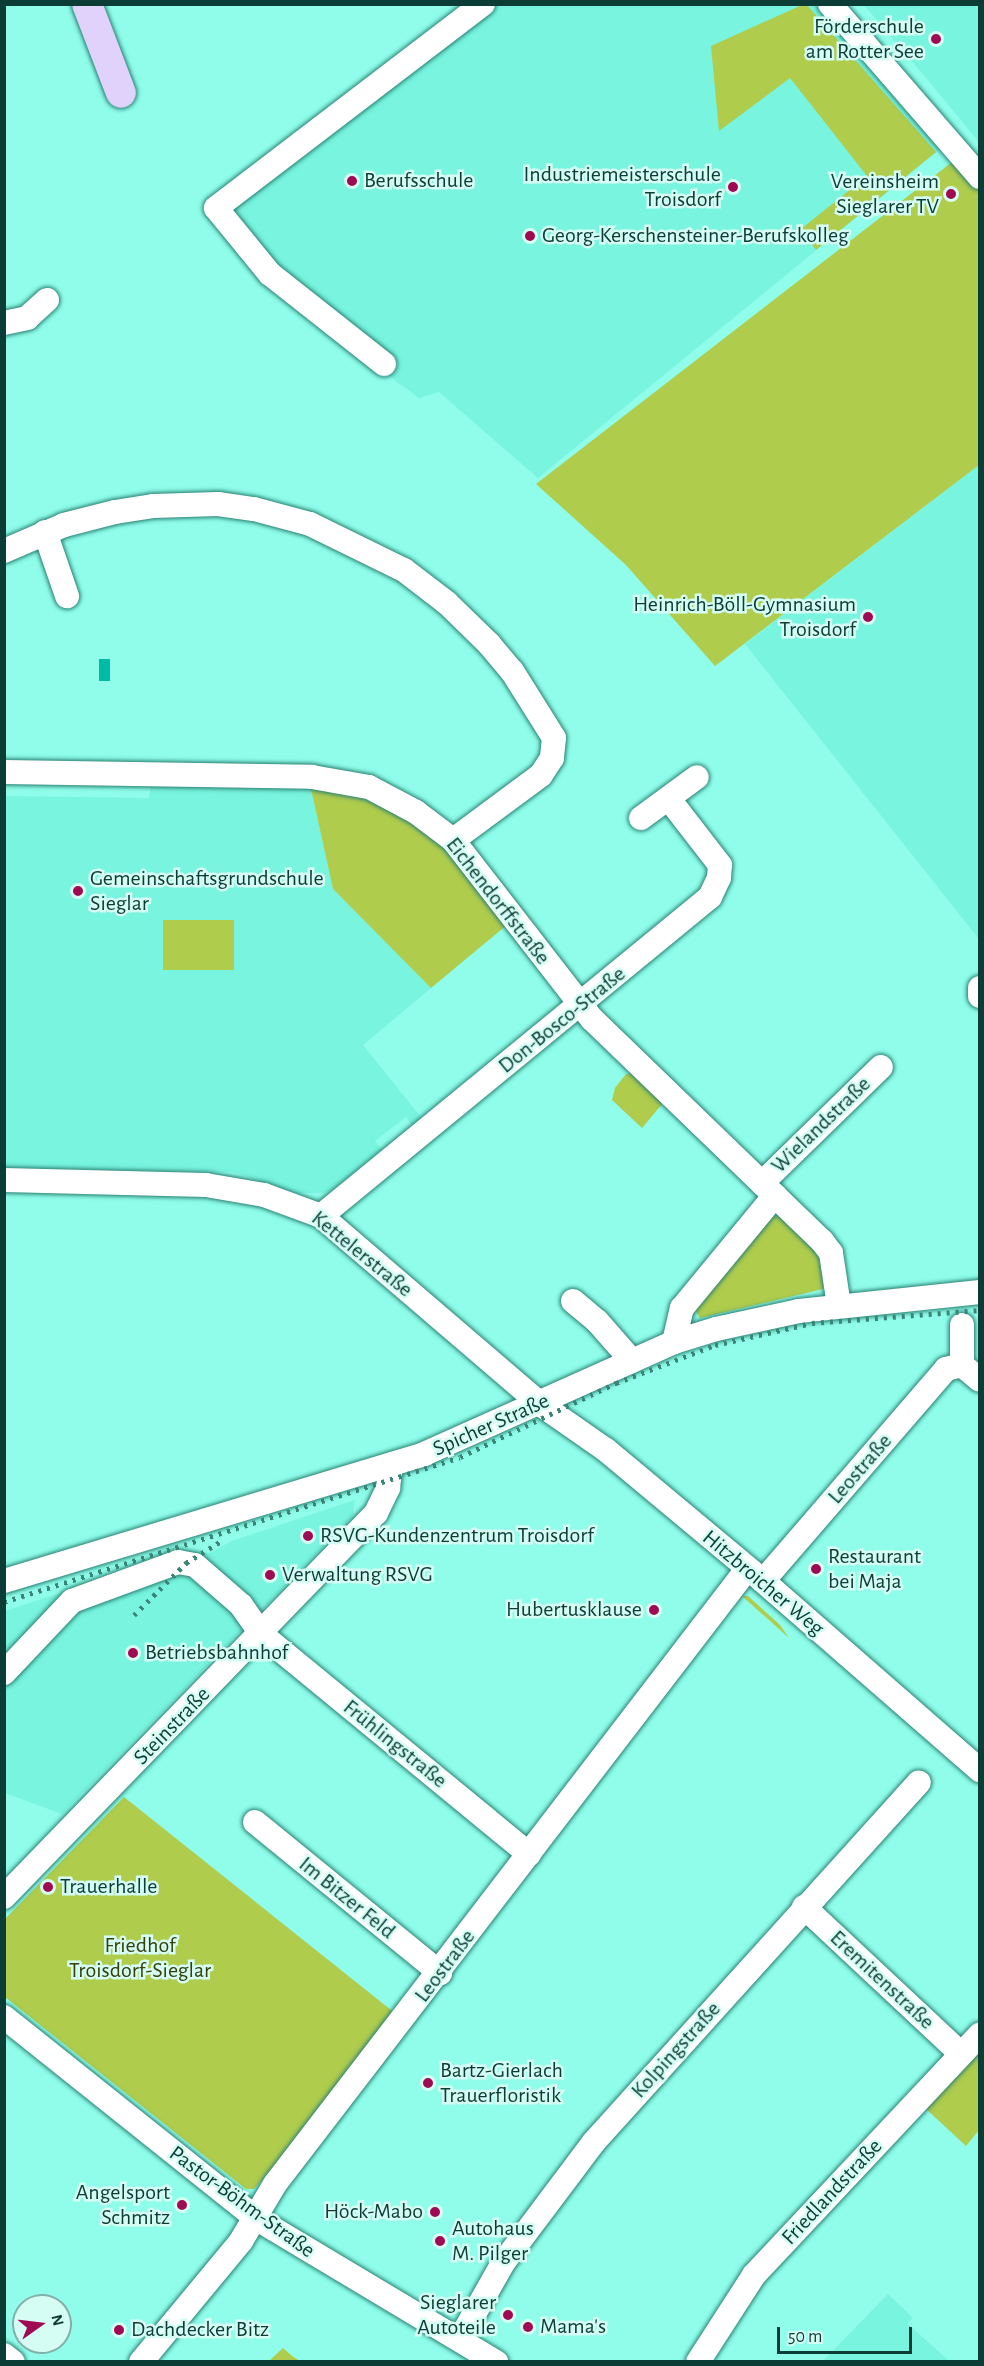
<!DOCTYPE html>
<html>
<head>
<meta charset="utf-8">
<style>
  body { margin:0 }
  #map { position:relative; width:984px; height:2366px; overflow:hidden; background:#8ffdea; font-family:"Alegreya Sans",sans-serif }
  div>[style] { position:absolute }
  .built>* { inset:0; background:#78f4df }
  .green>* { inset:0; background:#afcc4d; transform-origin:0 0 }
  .water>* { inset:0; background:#00bba6; transform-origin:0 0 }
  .roads { filter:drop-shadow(0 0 2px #298173) drop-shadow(0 0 2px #298173) }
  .minor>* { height:24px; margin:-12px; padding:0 12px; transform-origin:12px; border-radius:12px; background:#fff }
  .major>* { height:30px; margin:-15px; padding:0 15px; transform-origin:15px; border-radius:15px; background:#e0d2fa }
  .rail>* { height:4.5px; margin-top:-2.25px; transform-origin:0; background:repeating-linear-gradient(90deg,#3b8478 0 3px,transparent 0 9px) }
  .dots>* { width:16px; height:16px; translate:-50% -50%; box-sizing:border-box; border:3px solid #d5fdf4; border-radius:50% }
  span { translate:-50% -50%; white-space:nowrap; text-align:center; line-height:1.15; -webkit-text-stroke:5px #d5fdf4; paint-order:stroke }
  .poi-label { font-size:22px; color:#0b3d36 }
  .right { translate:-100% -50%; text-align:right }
  .left { translate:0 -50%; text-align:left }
  .street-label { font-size:22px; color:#0b3d36 }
  .park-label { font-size:22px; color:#354009 }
  .frame { position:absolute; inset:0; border:6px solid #0b3d36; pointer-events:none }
  .north { position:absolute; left:12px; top:2294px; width:60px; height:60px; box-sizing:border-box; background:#d5fdf4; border:2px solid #84b0a8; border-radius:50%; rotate:76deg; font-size:16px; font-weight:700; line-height:24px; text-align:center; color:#0b3d36 }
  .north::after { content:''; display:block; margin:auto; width:21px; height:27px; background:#9f0a52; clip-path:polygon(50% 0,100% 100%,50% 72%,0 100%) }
  .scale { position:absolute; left:777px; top:2327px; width:135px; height:27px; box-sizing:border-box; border:3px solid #0b3d36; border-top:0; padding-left:8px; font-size:18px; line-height:21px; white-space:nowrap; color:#0b3d36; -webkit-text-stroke:4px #d5fdf4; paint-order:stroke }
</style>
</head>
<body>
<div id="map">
  <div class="built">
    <i style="clip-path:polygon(496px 5px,815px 5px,940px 149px,538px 478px,439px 392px,419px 398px,324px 328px,216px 222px)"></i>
    <i style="clip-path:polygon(864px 5px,979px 5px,979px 142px,922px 73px)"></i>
    <i style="clip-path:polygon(979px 465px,979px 939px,745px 644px)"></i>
    <i style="clip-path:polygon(151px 785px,311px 789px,333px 889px,431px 988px,363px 1045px,424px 1121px,414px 1128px,406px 1117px,375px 1141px,384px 1152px,345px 1185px,323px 1193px,297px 1193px,233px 1172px,5px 1168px,5px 796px,149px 798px)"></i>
    <i style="clip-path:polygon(355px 1500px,353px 1516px,62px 1814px,5px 1793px,5px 1611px,188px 1551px,209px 1553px,232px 1541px)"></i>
    <i style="clip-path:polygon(888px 2294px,913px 2318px,907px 2323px,949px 2361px,823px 2361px)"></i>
  </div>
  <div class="green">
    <i style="clip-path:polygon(802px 5px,807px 5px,936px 152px,816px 250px,801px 229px,867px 176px,790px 78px,719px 131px,711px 46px)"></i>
    <i style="clip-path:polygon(956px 159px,979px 184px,979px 465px,715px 666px,626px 565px,536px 484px)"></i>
    <i style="clip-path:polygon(311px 789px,345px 791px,388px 809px,419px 828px,446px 846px,508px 924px,431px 988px,333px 889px)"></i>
    <i style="left:163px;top:920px;width:71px;height:50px"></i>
    <i style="clip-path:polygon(633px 1073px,663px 1103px,642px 1128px,612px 1100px,615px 1088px,626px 1074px)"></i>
    <i style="clip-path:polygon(770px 1216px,781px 1216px,817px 1251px,824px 1264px,823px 1289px,700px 1318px,695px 1310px)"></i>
    <i style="clip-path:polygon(742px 1596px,748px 1596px,780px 1625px,789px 1638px)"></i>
    <i style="clip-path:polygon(124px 1797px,396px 2014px,297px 2141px,254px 2189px,246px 2189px,5px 1997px,4px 1920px)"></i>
    <i style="clip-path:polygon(979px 2047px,979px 2130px,966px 2146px,924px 2107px)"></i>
    <i style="clip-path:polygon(283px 2348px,292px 2356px,300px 2361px,269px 2361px)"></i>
  </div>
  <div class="water">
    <i style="left:99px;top:659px;width:11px;height:22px"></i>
  </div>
  <div class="roads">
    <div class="minor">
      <i style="left:830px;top:4px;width:229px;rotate:49.1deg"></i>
      <i style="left:4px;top:323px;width:24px;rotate:-12deg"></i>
      <i style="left:27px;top:318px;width:27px;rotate:-42deg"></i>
      <i style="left:384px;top:364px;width:145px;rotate:-141.7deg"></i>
      <i style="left:270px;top:274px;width:85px;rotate:-129.3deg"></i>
      <i style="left:216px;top:208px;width:336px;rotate:-37.4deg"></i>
      <i style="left:45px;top:532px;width:68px;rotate:71deg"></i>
      <i style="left:4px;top:551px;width:65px;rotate:-23.4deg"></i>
      <i style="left:64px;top:525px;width:53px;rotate:-14.3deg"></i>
      <i style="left:115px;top:512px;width:38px;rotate:-9deg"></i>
      <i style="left:153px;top:506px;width:65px;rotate:-1.8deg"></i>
      <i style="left:218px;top:504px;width:36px;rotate:8deg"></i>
      <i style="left:254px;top:509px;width:58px;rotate:15deg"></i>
      <i style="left:310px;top:524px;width:105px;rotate:26.1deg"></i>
      <i style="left:404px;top:570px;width:54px;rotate:37.5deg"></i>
      <i style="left:447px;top:603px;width:59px;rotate:44.3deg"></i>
      <i style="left:489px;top:644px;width:35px;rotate:50deg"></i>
      <i style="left:512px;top:671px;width:79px;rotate:57.9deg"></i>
      <i style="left:554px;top:738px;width:20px;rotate:96deg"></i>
      <i style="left:552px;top:758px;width:20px;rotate:123deg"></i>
      <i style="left:541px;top:775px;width:109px;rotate:143.5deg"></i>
      <i style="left:4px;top:772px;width:308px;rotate:0.9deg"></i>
      <i style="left:312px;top:777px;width:58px;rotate:10deg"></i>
      <i style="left:369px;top:787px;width:53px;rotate:28deg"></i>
      <i style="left:416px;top:812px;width:46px;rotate:37.1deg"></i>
      <i style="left:453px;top:840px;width:227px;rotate:52.2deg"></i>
      <i style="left:592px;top:1019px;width:320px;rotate:44deg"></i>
      <i style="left:822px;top:1241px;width:15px;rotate:53deg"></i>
      <i style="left:831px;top:1253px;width:54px;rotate:81.4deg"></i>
      <i style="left:641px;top:818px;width:69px;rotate:-36.2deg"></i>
      <i style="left:980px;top:988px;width:8px;rotate:90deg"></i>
      <i style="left:4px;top:1180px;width:202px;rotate:1.4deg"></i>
      <i style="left:206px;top:1185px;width:59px;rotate:9.8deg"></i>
      <i style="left:264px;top:1195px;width:61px;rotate:20.2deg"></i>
      <i style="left:321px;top:1216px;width:289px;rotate:40.6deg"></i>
      <i style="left:540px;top:1404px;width:80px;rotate:34.9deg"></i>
      <i style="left:606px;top:1450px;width:204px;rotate:39.8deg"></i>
      <i style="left:763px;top:1581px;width:288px;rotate:41.1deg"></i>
      <i style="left:762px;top:1183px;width:166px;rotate:-44.3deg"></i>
      <i style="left:321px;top:1216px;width:503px;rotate:-39.35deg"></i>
      <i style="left:710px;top:897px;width:21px;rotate:-65deg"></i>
      <i style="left:719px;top:878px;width:13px;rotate:-86deg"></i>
      <i style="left:720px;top:865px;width:83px;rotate:-127.7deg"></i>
      <i style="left:573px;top:1301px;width:31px;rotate:40deg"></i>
      <i style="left:597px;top:1321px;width:53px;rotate:48.8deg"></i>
      <i style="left:962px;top:1325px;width:40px;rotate:90deg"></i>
      <i style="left:674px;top:1342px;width:35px;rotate:-77deg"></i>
      <i style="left:682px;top:1308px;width:146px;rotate:-50.5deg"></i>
      <i style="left:962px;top:1365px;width:23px;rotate:40deg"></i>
      <i style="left:4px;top:1581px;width:439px;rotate:-16.8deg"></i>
      <i style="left:424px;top:1454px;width:274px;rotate:-24.1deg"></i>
      <i style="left:674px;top:1342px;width:44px;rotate:-17.2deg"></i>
      <i style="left:716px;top:1329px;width:85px;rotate:-12.2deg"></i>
      <i style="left:799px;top:1311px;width:182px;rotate:-6deg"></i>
      <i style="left:763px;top:1581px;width:280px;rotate:-49.2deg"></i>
      <i style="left:946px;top:1369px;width:16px;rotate:-14deg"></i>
      <i style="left:4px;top:1673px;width:99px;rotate:-46.6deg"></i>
      <i style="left:72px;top:1601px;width:113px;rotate:-20.2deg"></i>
      <i style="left:178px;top:1562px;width:17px;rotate:10deg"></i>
      <i style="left:195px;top:1565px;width:61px;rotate:41deg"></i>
      <i style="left:241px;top:1605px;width:35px;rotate:55deg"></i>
      <i style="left:261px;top:1634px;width:347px;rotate:39.4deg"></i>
      <i style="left:255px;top:1822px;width:239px;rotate:39.2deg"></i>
      <i style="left:4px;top:1897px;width:535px;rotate:-45.91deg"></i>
      <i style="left:376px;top:1513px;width:28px;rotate:-64deg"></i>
      <i style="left:388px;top:1488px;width:24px;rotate:-83deg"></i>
      <i style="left:804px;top:1907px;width:215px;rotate:43.1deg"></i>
      <i style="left:4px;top:2017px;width:324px;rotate:38.6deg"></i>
      <i style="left:257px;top:2219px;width:279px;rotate:30.9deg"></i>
      <i style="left:460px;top:2339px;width:87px;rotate:-60.5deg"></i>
      <i style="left:503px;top:2263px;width:150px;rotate:-53.1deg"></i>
      <i style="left:593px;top:2143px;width:486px;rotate:-47.9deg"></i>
      <i style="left:4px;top:2355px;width:11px;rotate:38deg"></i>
      <i style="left:141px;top:2362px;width:157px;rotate:-50.4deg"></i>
      <i style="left:241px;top:2241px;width:66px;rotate:-59.2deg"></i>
      <i style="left:275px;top:2184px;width:775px;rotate:-52.49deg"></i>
      <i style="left:698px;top:2362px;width:103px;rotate:-57.2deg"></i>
      <i style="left:754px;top:2275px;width:330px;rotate:-46.8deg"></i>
    </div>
    <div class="major">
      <i style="left:87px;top:4px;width:95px;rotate:69.1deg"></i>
    </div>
  </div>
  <div class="rail">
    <i style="left:4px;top:1602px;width:478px;rotate:-17.6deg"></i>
    <i style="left:460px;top:1457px;width:173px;rotate:-25.4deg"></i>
    <i style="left:616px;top:1383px;width:106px;rotate:-21deg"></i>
    <i style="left:715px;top:1345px;width:99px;rotate:-12.8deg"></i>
    <i style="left:812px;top:1323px;width:169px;rotate:-4.4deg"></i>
    <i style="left:134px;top:1615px;width:74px;rotate:-45deg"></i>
    <i style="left:186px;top:1563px;width:44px;rotate:-31.9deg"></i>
  </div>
  <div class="dots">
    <i style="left:936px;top:39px;background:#9f0a52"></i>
    <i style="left:352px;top:181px;background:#9f0a52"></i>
    <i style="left:733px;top:187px;background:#9f0a52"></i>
    <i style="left:951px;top:194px;background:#9f0a52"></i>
    <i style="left:530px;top:236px;background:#9f0a52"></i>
    <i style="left:868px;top:617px;background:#9f0a52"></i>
    <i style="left:78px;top:891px;background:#9f0a52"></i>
    <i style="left:308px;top:1536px;background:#9f0a52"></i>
    <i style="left:816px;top:1569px;background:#9f0a52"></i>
    <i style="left:270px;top:1575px;background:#9f0a52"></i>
    <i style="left:654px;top:1610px;background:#9f0a52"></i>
    <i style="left:133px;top:1653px;background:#9f0a52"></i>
    <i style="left:48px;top:1887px;background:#9f0a52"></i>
    <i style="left:428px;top:2083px;background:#9f0a52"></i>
    <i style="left:182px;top:2205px;background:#9f0a52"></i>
    <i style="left:435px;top:2212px;background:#9f0a52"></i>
    <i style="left:440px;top:2241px;background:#9f0a52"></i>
    <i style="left:508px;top:2315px;background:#9f0a52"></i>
    <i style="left:528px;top:2327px;background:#9f0a52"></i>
    <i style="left:119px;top:2330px;background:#9f0a52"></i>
  </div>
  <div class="poi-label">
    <span class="right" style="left:924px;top:39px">Förderschule<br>am Rotter See</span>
    <span class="right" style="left:721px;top:187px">Industriemeisterschule<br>Troisdorf</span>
    <span class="left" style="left:364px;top:181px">Berufsschule</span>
    <span class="right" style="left:939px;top:194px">Vereinsheim<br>Sieglarer TV</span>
    <span class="left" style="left:542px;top:236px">Georg-Kerschensteiner-Berufskolleg</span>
    <span class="right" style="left:856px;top:617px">Heinrich-Böll-Gymnasium<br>Troisdorf</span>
    <span class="left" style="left:90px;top:891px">Gemeinschaftsgrundschule<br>Sieglar</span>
    <span class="left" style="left:320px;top:1536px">RSVG-Kundenzentrum Troisdorf</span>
    <span class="left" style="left:828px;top:1569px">Restaurant<br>bei Maja</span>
    <span class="left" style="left:282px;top:1575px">Verwaltung RSVG</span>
    <span class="right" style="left:642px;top:1610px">Hubertusklause</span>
    <span class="left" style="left:145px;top:1653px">Betriebsbahnhof</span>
    <span class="left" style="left:60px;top:1887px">Trauerhalle</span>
    <span class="left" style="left:440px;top:2083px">Bartz-Gierlach<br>Trauerfloristik</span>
    <span class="right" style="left:170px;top:2205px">Angelsport<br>Schmitz</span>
    <span class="right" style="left:423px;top:2212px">Höck-Mabo</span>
    <span class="left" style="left:452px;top:2241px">Autohaus<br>M. Pilger</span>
    <span class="right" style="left:496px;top:2315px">Sieglarer<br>Autoteile</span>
    <span class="left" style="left:540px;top:2327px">Mama's</span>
    <span class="left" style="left:131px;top:2330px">Dachdecker Bitz</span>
  </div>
  <div class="street-label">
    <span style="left:498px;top:901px;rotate:52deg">Eichendorffstraße</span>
    <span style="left:562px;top:1020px;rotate:-39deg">Don-Bosco-Straße</span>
    <span style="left:821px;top:1125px;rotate:-44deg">Wielandstraße</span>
    <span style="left:362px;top:1254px;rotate:39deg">Kettelerstraße</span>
    <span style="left:491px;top:1425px;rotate:-24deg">Spicher Straße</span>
    <span style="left:860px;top:1469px;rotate:-49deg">Leostraße</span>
    <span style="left:763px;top:1583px;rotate:40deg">Hitzbroicher Weg</span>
    <span style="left:172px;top:1726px;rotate:-46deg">Steinstraße</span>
    <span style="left:395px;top:1744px;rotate:39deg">Frühlingstraße</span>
    <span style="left:347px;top:1898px;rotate:39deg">Im Bitzer Feld</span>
    <span style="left:445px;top:1966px;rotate:-53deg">Leostraße</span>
    <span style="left:882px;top:1980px;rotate:43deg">Eremitenstraße</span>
    <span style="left:676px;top:2050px;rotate:-48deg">Kolpingstraße</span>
    <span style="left:832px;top:2192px;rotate:-47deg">Friedlandstraße</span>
    <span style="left:242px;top:2202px;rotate:36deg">Pastor-Böhm-Straße</span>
  </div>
  <div class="park-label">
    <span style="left:140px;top:1958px">Friedhof<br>Troisdorf-Sieglar</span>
  </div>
  <div class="frame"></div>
  <div class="north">N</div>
  <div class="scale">50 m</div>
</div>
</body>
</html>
